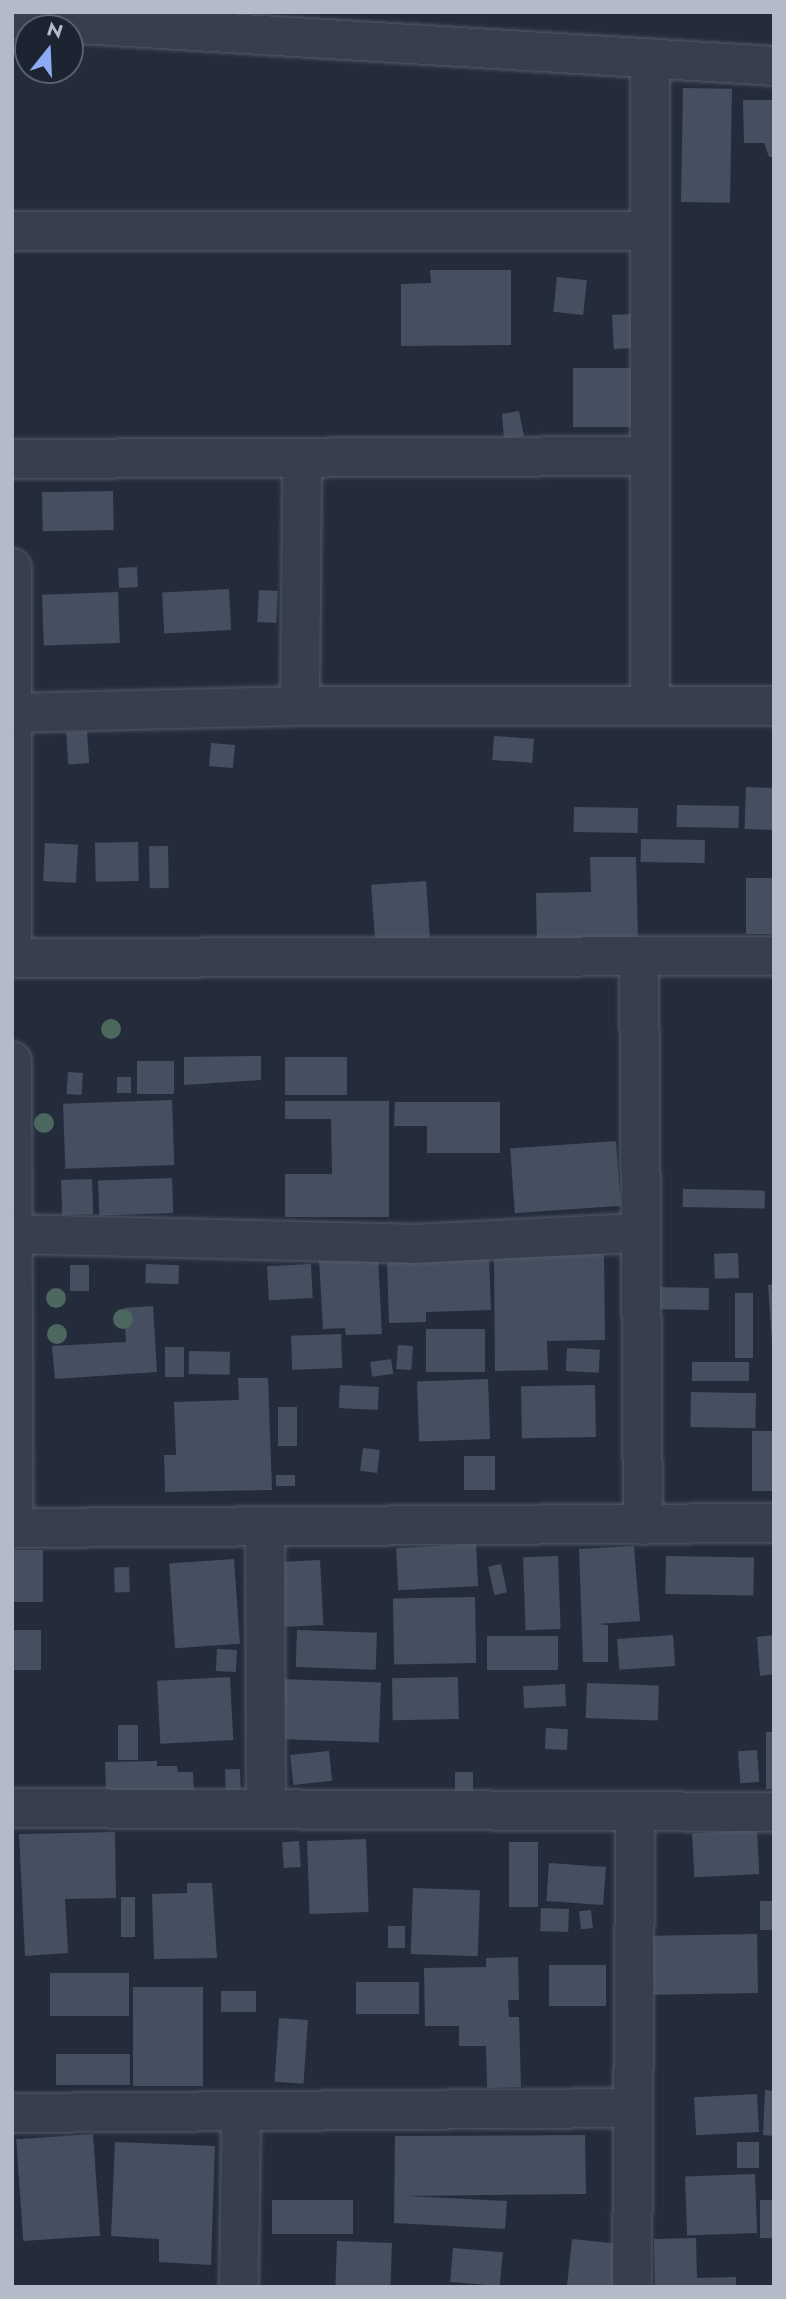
<!DOCTYPE html>
<html>
<head>
<meta charset="utf-8">
<style>
  body { margin:0 }
  #map { position:relative; width:786px; height:2299px; overflow:hidden; background:#242c3c; font-family:Jost,sans-serif }
  div>[style] { position:absolute }
  .building>* { inset:0; background:#464f60; transform-origin:0 0 }
  .roads { filter:drop-shadow(0 0 2px #535a67) drop-shadow(0 0 2px #535a67) }
  .street>* { height:38px; margin:-19px; padding:0 19px; transform-origin:19px; border-radius:19px; background:#383f4c }
  .trees>* { width:20px; height:20px; margin:-10px; border-radius:50%; background:#4c675e }
  span { translate:-50% -50%; white-space:nowrap; text-align:center; line-height:1.15; -webkit-text-stroke:5px #1d2431; paint-order:stroke }
  .frame { position:absolute; inset:0; border:14px solid #b4bac8; pointer-events:none }
  .north { position:absolute; left:14px; top:14px; width:70px; height:70px; box-sizing:border-box; background:#1d2431; border:2px solid #59606d; border-radius:50%; rotate:18deg; font-size:19px; font-weight:700; line-height:28px; text-align:center; color:#b4bac8 }
  .north::after { content:''; display:block; margin:auto; width:24px; height:32px; background:#8dabf4; clip-path:polygon(50% 0,100% 100%,50% 72%,0 100%) }
</style>
</head>
<body>
<div id="map">
  <div class="building">
    <i style="left:683px;top:88px;width:49px;height:114px;rotate:1deg"></i>
    <i style="clip-path:polygon(743px 100px,774px 100px,774px 157px,769px 157px,764px 143px,744px 143px)"></i>
    <i style="clip-path:polygon(430px 270px,511px 270px,511px 345px,401px 346px,401px 284px,431px 283px)"></i>
    <i style="left:557px;top:277px;width:30px;height:35px;rotate:6deg"></i>
    <i style="left:632px;top:314px;width:34px;height:20px;rotate:87deg"></i>
    <i style="left:573px;top:368px;width:60px;height:59px"></i>
    <i style="clip-path:polygon(519px 411px,524px 436px,504px 438px,502px 414px)"></i>
    <i style="left:113px;top:491px;width:39px;height:71px;rotate:89deg"></i>
    <i style="left:137px;top:567px;width:20px;height:19px;rotate:87deg"></i>
    <i style="left:229px;top:589px;width:41px;height:67px;rotate:87deg"></i>
    <i style="left:259px;top:590px;width:19px;height:32px;rotate:3deg"></i>
    <i style="left:118px;top:592px;width:51px;height:76px;rotate:88deg"></i>
    <i style="left:87px;top:731px;width:32px;height:21px;rotate:86deg"></i>
    <i style="left:494px;top:736px;width:40px;height:24px;rotate:4deg"></i>
    <i style="left:211px;top:743px;width:24px;height:23px;rotate:5deg"></i>
    <i style="left:746px;top:787px;width:28px;height:42px;rotate:2deg"></i>
    <i style="left:677px;top:805px;width:62px;height:22px;rotate:1deg"></i>
    <i style="left:574px;top:807px;width:64px;height:25px;rotate:1deg"></i>
    <i style="left:641px;top:839px;width:64px;height:23px;rotate:1deg"></i>
    <i style="left:138px;top:842px;width:39px;height:43px;rotate:89deg"></i>
    <i style="left:45px;top:843px;width:33px;height:38px;rotate:3deg"></i>
    <i style="left:168px;top:846px;width:42px;height:19px;rotate:89deg"></i>
    <i style="clip-path:polygon(590px 857px,636px 857px,638px 941px,537px 942px,536px 893px,591px 892px)"></i>
    <i style="left:774px;top:878px;width:56px;height:28px;rotate:90deg"></i>
    <i style="left:426px;top:881px;width:57px;height:55px;rotate:86deg"></i>
    <i style="clip-path:polygon(261px 1056px,261px 1080px,184px 1085px,184px 1057px)"></i>
    <i style="left:285px;top:1057px;width:62px;height:38px"></i>
    <i style="left:137px;top:1061px;width:37px;height:33px"></i>
    <i style="left:68px;top:1072px;width:15px;height:22px;rotate:4deg"></i>
    <i style="left:117px;top:1077px;width:14px;height:16px"></i>
    <i style="left:172px;top:1100px;width:65px;height:109px;rotate:88deg"></i>
    <i style="clip-path:polygon(285px 1101px,389px 1101px,389px 1217px,285px 1217px,285px 1174px,332px 1174px,331px 1119px,285px 1119px)"></i>
    <i style="clip-path:polygon(395px 1102px,500px 1102px,500px 1153px,427px 1153px,427px 1126px,394px 1126px)"></i>
    <i style="left:616px;top:1141px;width:65px;height:106px;rotate:86deg"></i>
    <i style="left:172px;top:1178px;width:35px;height:74px;rotate:88deg"></i>
    <i style="left:92px;top:1179px;width:35px;height:31px;rotate:88deg"></i>
    <i style="left:683px;top:1189px;width:82px;height:18px;rotate:1deg"></i>
    <i style="left:738px;top:1253px;width:25px;height:24px;rotate:88deg"></i>
    <i style="clip-path:polygon(604px 1254px,605px 1340px,547px 1341px,548px 1370px,495px 1371px,494px 1255px)"></i>
    <i style="clip-path:polygon(378px 1258px,382px 1334px,346px 1335px,345px 1328px,323px 1329px,319px 1260px)"></i>
    <i style="clip-path:polygon(489px 1258px,491px 1310px,426px 1312px,426px 1322px,389px 1323px,387px 1261px)"></i>
    <i style="left:146px;top:1264px;width:33px;height:19px;rotate:2deg"></i>
    <i style="left:311px;top:1264px;width:34px;height:44px;rotate:87deg"></i>
    <i style="left:70px;top:1265px;width:19px;height:26px"></i>
    <i style="clip-path:polygon(774px 1284px,774px 1342px,772px 1342px,768px 1285px)"></i>
    <i style="left:656px;top:1287px;width:53px;height:22px;rotate:1deg"></i>
    <i style="left:735px;top:1293px;width:18px;height:65px"></i>
    <i style="clip-path:polygon(153px 1306px,157px 1372px,55px 1379px,52px 1346px,126px 1342px,124px 1308px)"></i>
    <i style="left:426px;top:1329px;width:59px;height:43px"></i>
    <i style="left:341px;top:1334px;width:34px;height:50px;rotate:88deg"></i>
    <i style="left:398px;top:1345px;width:15px;height:24px;rotate:4deg"></i>
    <i style="left:165px;top:1347px;width:19px;height:30px"></i>
    <i style="left:567px;top:1348px;width:33px;height:23px;rotate:3deg"></i>
    <i style="left:189px;top:1351px;width:41px;height:23px;rotate:1deg"></i>
    <i style="left:391px;top:1359px;width:15px;height:21px;rotate:82deg"></i>
    <i style="left:692px;top:1362px;width:57px;height:19px"></i>
    <i style="clip-path:polygon(238px 1378px,268px 1378px,272px 1490px,165px 1492px,164px 1455px,176px 1455px,174px 1402px,239px 1400px)"></i>
    <i style="left:488px;top:1379px;width:60px;height:71px;rotate:88deg"></i>
    <i style="left:340px;top:1385px;width:39px;height:23px;rotate:3deg"></i>
    <i style="left:595px;top:1385px;width:52px;height:74px;rotate:89deg"></i>
    <i style="left:691px;top:1392px;width:65px;height:35px;rotate:1deg"></i>
    <i style="left:278px;top:1407px;width:19px;height:39px"></i>
    <i style="left:752px;top:1431px;width:22px;height:60px"></i>
    <i style="left:363px;top:1448px;width:17px;height:23px;rotate:7deg"></i>
    <i style="left:464px;top:1456px;width:31px;height:34px"></i>
    <i style="left:276px;top:1475px;width:19px;height:11px"></i>
    <i style="left:476px;top:1544px;width:42px;height:80px;rotate:87deg"></i>
    <i style="clip-path:polygon(634px 1546px,640px 1621px,597px 1624px,608px 1625px,608px 1662px,583px 1662px,579px 1549px)"></i>
    <i style="left:43px;top:1550px;width:52px;height:31px;rotate:90deg"></i>
    <i style="left:558px;top:1556px;width:73px;height:35px;rotate:88deg"></i>
    <i style="left:666px;top:1556px;width:88px;height:38px;rotate:1deg"></i>
    <i style="left:234px;top:1559px;width:85px;height:65px;rotate:86deg"></i>
    <i style="left:320px;top:1560px;width:65px;height:40px;rotate:87deg"></i>
    <i style="left:501px;top:1564px;width:29px;height:13px;rotate:78deg"></i>
    <i style="left:129px;top:1567px;width:25px;height:15px;rotate:88deg"></i>
    <i style="left:475px;top:1597px;width:66px;height:82px;rotate:89deg"></i>
    <i style="left:12px;top:1630px;width:29px;height:40px"></i>
    <i style="left:297px;top:1630px;width:80px;height:37px;rotate:2deg"></i>
    <i style="left:673px;top:1635px;width:31px;height:56px;rotate:86deg"></i>
    <i style="clip-path:polygon(774px 1635px,774px 1674px,760px 1676px,757px 1637px)"></i>
    <i style="left:558px;top:1636px;width:34px;height:71px;rotate:90deg"></i>
    <i style="left:217px;top:1649px;width:20px;height:22px;rotate:3deg"></i>
    <i style="left:230px;top:1677px;width:63px;height:73px;rotate:87deg"></i>
    <i style="left:458px;top:1677px;width:42px;height:66px;rotate:89deg"></i>
    <i style="left:280px;top:1679px;width:101px;height:60px;rotate:2deg"></i>
    <i style="left:587px;top:1683px;width:72px;height:35px;rotate:2deg"></i>
    <i style="left:565px;top:1684px;width:22px;height:42px;rotate:87deg"></i>
    <i style="left:118px;top:1725px;width:20px;height:35px"></i>
    <i style="left:546px;top:1728px;width:22px;height:21px;rotate:3deg"></i>
    <i style="left:766px;top:1732px;width:8px;height:57px"></i>
    <i style="left:757px;top:1750px;width:32px;height:19px;rotate:86deg"></i>
    <i style="left:329px;top:1751px;width:30px;height:39px;rotate:84deg"></i>
    <i style="clip-path:polygon(157px 1761px,157px 1766px,177px 1766px,178px 1772px,193px 1772px,194px 1791px,106px 1794px,105px 1762px)"></i>
    <i style="left:240px;top:1769px;width:23px;height:15px;rotate:88deg"></i>
    <i style="left:455px;top:1772px;width:18px;height:20px"></i>
    <i style="left:757px;top:1830px;width:44px;height:65px;rotate:87deg"></i>
    <i style="clip-path:polygon(115px 1832px,116px 1898px,65px 1899px,68px 1953px,25px 1956px,19px 1834px)"></i>
    <i style="left:366px;top:1839px;width:73px;height:59px;rotate:88deg"></i>
    <i style="left:299px;top:1841px;width:26px;height:17px;rotate:86deg"></i>
    <i style="left:509px;top:1842px;width:29px;height:65px"></i>
    <i style="left:549px;top:1863px;width:57px;height:38px;rotate:4deg"></i>
    <i style="clip-path:polygon(187px 1883px,212px 1883px,217px 1958px,154px 1959px,152px 1894px,187px 1893px)"></i>
    <i style="left:413px;top:1888px;width:67px;height:66px;rotate:2deg"></i>
    <i style="left:121px;top:1897px;width:14px;height:40px"></i>
    <i style="left:760px;top:1901px;width:14px;height:29px"></i>
    <i style="left:541px;top:1908px;width:28px;height:23px;rotate:2deg"></i>
    <i style="left:591px;top:1910px;width:18px;height:12px;rotate:84deg"></i>
    <i style="left:388px;top:1926px;width:17px;height:22px"></i>
    <i style="left:757px;top:1934px;width:59px;height:104px;rotate:89deg"></i>
    <i style="clip-path:polygon(518px 1957px,519px 2000px,508px 2000px,509px 2017px,519px 2017px,521px 2087px,487px 2088px,486px 2046px,459px 2046px,459px 2026px,425px 2026px,424px 1968px,486px 1967px,486px 1958px)"></i>
    <i style="left:549px;top:1965px;width:57px;height:41px"></i>
    <i style="left:129px;top:1973px;width:43px;height:79px;rotate:90deg"></i>
    <i style="left:356px;top:1982px;width:63px;height:32px"></i>
    <i style="left:133px;top:1987px;width:70px;height:99px"></i>
    <i style="left:256px;top:1991px;width:21px;height:35px;rotate:90deg"></i>
    <i style="left:279px;top:2018px;width:29px;height:64px;rotate:4deg"></i>
    <i style="left:130px;top:2054px;width:31px;height:74px;rotate:90deg"></i>
    <i style="clip-path:polygon(765px 2090px,774px 2091px,774px 2136px,763px 2135px)"></i>
    <i style="left:757px;top:2094px;width:38px;height:63px;rotate:87deg"></i>
    <i style="left:93px;top:2134px;width:102px;height:77px;rotate:86deg"></i>
    <i style="clip-path:polygon(585px 2135px,586px 2194px,406px 2196px,507px 2201px,505px 2229px,394px 2223px,395px 2136px)"></i>
    <i style="clip-path:polygon(115px 2142px,215px 2146px,211px 2265px,159px 2262px,159px 2239px,111px 2236px)"></i>
    <i style="left:737px;top:2142px;width:22px;height:26px"></i>
    <i style="left:755px;top:2174px;width:59px;height:70px;rotate:88deg"></i>
    <i style="left:272px;top:2200px;width:81px;height:34px"></i>
    <i style="left:760px;top:2200px;width:14px;height:38px"></i>
    <i style="clip-path:polygon(696px 2238px,697px 2278px,736px 2277px,736px 2287px,655px 2287px,654px 2239px)"></i>
    <i style="left:572px;top:2239px;width:58px;height:48px;rotate:6deg"></i>
    <i style="left:337px;top:2241px;width:55px;height:46px;rotate:2deg"></i>
    <i style="left:453px;top:2248px;width:50px;height:34px;rotate:5deg"></i>
  </div>
  <div class="roads">
    <div class="street">
      <i style="left:12px;top:20px;width:763px;rotate:3.45deg"></i>
      <i style="left:12px;top:231px;width:637px"></i>
      <i style="left:12px;top:459px;width:638px;rotate:-0.27deg"></i>
      <i style="left:12px;top:568px;width:368px;rotate:90deg"></i>
      <i style="left:300px;top:706px;width:248px;rotate:-89.5deg"></i>
      <i style="left:650px;top:706px;width:648px;rotate:-90deg"></i>
      <i style="left:12px;top:713px;width:288px;rotate:-1.4deg"></i>
      <i style="left:300px;top:706px;width:474px"></i>
      <i style="left:639px;top:956px;width:569px;rotate:89.6deg"></i>
      <i style="left:12px;top:958px;width:762px;rotate:-0.15deg"></i>
      <i style="left:12px;top:1061px;width:467px;rotate:89.8deg"></i>
      <i style="left:12px;top:1234px;width:400px;rotate:1.4deg"></i>
      <i style="left:412px;top:1244px;width:229px;rotate:-2.8deg"></i>
      <i style="left:265px;top:1527px;width:282px;rotate:89.8deg"></i>
      <i style="left:12px;top:1528px;width:762px;rotate:-0.38deg"></i>
      <i style="left:12px;top:1808px;width:762px;rotate:0.3deg"></i>
      <i style="left:12px;top:2113px;width:621px;rotate:-0.46deg"></i>
      <i style="left:239px;top:2287px;width:175px;rotate:-89.3deg"></i>
      <i style="left:632px;top:2287px;width:476px;rotate:-89.6deg"></i>
    </div>
  </div>
  <div class="trees">
    <i style="left:111px;top:1029px"></i>
    <i style="left:44px;top:1123px"></i>
    <i style="left:56px;top:1298px"></i>
    <i style="left:123px;top:1319px"></i>
    <i style="left:57px;top:1334px"></i>
  </div>
  <div class="frame"></div>
  <div class="north">N</div>
</div>
</body>
</html>
